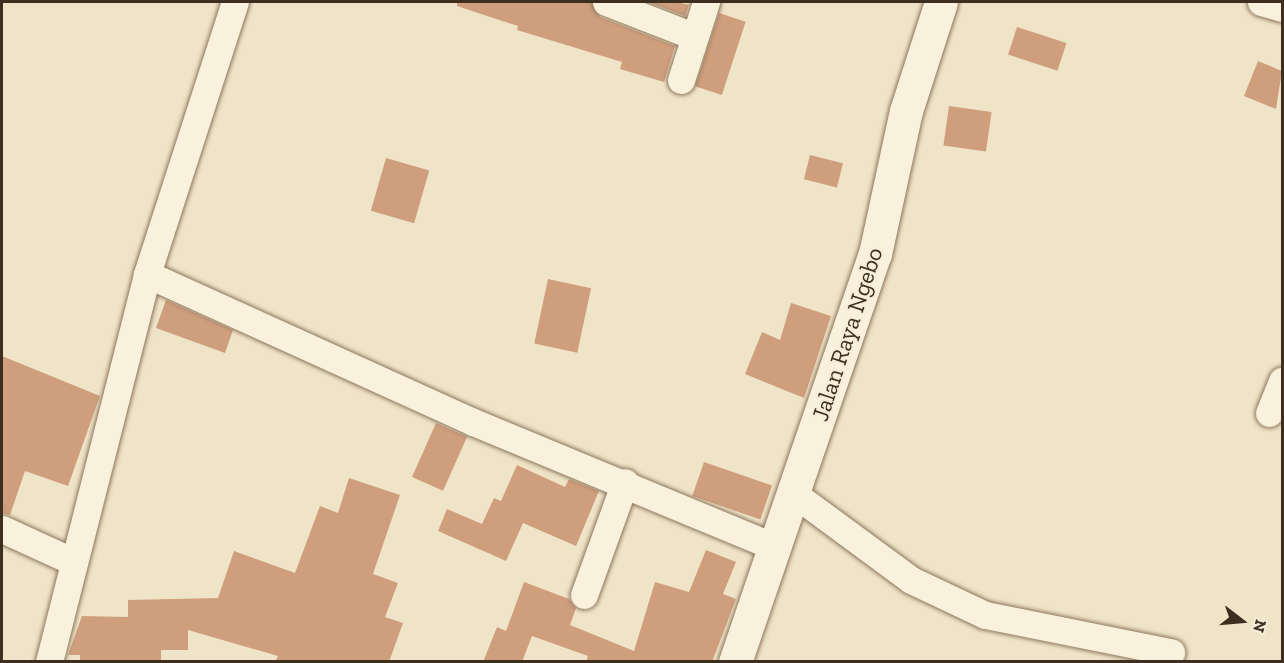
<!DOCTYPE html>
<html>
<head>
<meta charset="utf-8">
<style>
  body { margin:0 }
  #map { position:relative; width:1284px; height:663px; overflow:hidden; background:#f0e4c8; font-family:"Zilla Slab",serif }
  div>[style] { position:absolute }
  .building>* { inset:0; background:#cf9f7d; transform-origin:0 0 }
  .roads { filter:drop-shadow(0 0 2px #8d765c) drop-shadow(0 0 2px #8d765c) }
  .minor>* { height:27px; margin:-13.5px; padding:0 13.5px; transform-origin:13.5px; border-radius:13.5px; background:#faf1dc }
  .tertiary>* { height:33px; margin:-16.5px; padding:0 16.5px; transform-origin:16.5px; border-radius:16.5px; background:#faf1dc }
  span { translate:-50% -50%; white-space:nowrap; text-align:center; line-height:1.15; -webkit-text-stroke:4.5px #f7eed8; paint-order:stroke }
  .street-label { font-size:24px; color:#3d2e20 }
  .frame { position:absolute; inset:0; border:3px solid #3d2e20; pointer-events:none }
  .north { position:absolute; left:1212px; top:591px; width:60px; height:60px; -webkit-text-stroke:4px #f7eed8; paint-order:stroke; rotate:106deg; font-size:16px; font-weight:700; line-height:24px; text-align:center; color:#3d2e20 }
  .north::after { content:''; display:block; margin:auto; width:21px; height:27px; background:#3d2e20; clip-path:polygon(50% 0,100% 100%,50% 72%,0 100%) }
</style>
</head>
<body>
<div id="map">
  <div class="building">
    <i style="clip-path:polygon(457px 2px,591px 2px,600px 17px,675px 46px,664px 82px,620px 69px,622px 62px,517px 30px,518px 26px,457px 6px)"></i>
    <i style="clip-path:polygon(648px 2px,677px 2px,689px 5px,685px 16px)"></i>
    <i style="left:719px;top:13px;width:28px;height:77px;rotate:18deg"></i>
    <i style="left:1017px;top:27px;width:52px;height:29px;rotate:18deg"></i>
    <i style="clip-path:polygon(1258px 61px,1282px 71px,1276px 109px,1244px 96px)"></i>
    <i style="left:949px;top:106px;width:43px;height:40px;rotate:8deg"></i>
    <i style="left:810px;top:155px;width:34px;height:25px;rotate:14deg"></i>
    <i style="left:386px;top:158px;width:45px;height:55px;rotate:16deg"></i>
    <i style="left:548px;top:279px;width:44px;height:66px;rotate:12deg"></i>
    <i style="clip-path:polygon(166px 300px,233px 330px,225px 353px,156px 328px)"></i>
    <i style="clip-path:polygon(791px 303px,831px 316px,804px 398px,745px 374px,762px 332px,780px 340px)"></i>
    <i style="clip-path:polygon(2px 356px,100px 396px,68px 486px,25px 471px,10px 515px,2px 513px)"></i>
    <i style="left:436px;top:423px;width:34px;height:59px;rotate:24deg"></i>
    <i style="left:704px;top:462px;width:72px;height:36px;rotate:19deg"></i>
    <i style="clip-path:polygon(517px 465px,565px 487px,569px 479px,599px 491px,576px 546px,523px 523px,506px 561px,438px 531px,447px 509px,482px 524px,494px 498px,501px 501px)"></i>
    <i style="clip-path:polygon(349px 478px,400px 495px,373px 574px,398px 583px,385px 617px,403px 623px,389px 662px,275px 662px,278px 656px,188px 630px,188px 650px,161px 650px,161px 662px,80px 662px,80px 655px,68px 655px,82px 616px,128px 617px,128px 600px,218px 598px,234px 551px,295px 573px,320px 506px,338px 513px)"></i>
    <i style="clip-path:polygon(706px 550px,736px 562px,723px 594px,736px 599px,712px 662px,586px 662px,588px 656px,532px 636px,522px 662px,483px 662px,497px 627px,506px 631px,524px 582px,569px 599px,576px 608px,570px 625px,634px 651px,655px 582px,689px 592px)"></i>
  </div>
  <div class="roads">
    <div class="minor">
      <i style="left:606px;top:2px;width:93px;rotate:21.3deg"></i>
      <i style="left:1261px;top:2px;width:22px;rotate:16deg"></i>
      <i style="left:681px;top:80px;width:82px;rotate:-72.2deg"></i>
      <i style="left:147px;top:274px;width:286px;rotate:-72.1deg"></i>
      <i style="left:1269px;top:413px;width:35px;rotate:-68deg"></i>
      <i style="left:793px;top:493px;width:147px;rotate:36.4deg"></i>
      <i style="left:911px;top:580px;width:82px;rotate:25.3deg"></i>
      <i style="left:985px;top:615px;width:190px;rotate:11.3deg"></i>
      <i style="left:2px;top:529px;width:79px;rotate:24.6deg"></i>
      <i style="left:584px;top:595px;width:120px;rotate:-70.1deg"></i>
      <i style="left:49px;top:662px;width:400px;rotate:-75.8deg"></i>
      <i style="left:147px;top:274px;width:358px;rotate:24.4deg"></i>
      <i style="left:473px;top:422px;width:327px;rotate:22.5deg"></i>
    </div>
    <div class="tertiary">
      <i style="left:735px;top:662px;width:431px;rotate:-71.1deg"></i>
      <i style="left:875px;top:254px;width:146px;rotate:-77.8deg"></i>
      <i style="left:906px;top:111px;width:114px;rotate:-72.2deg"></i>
    </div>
  </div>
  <div class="street-label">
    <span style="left:847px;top:334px;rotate:-72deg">Jalan Raya Ngebo</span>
  </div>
  <div class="frame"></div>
  <div class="north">N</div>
</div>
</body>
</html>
